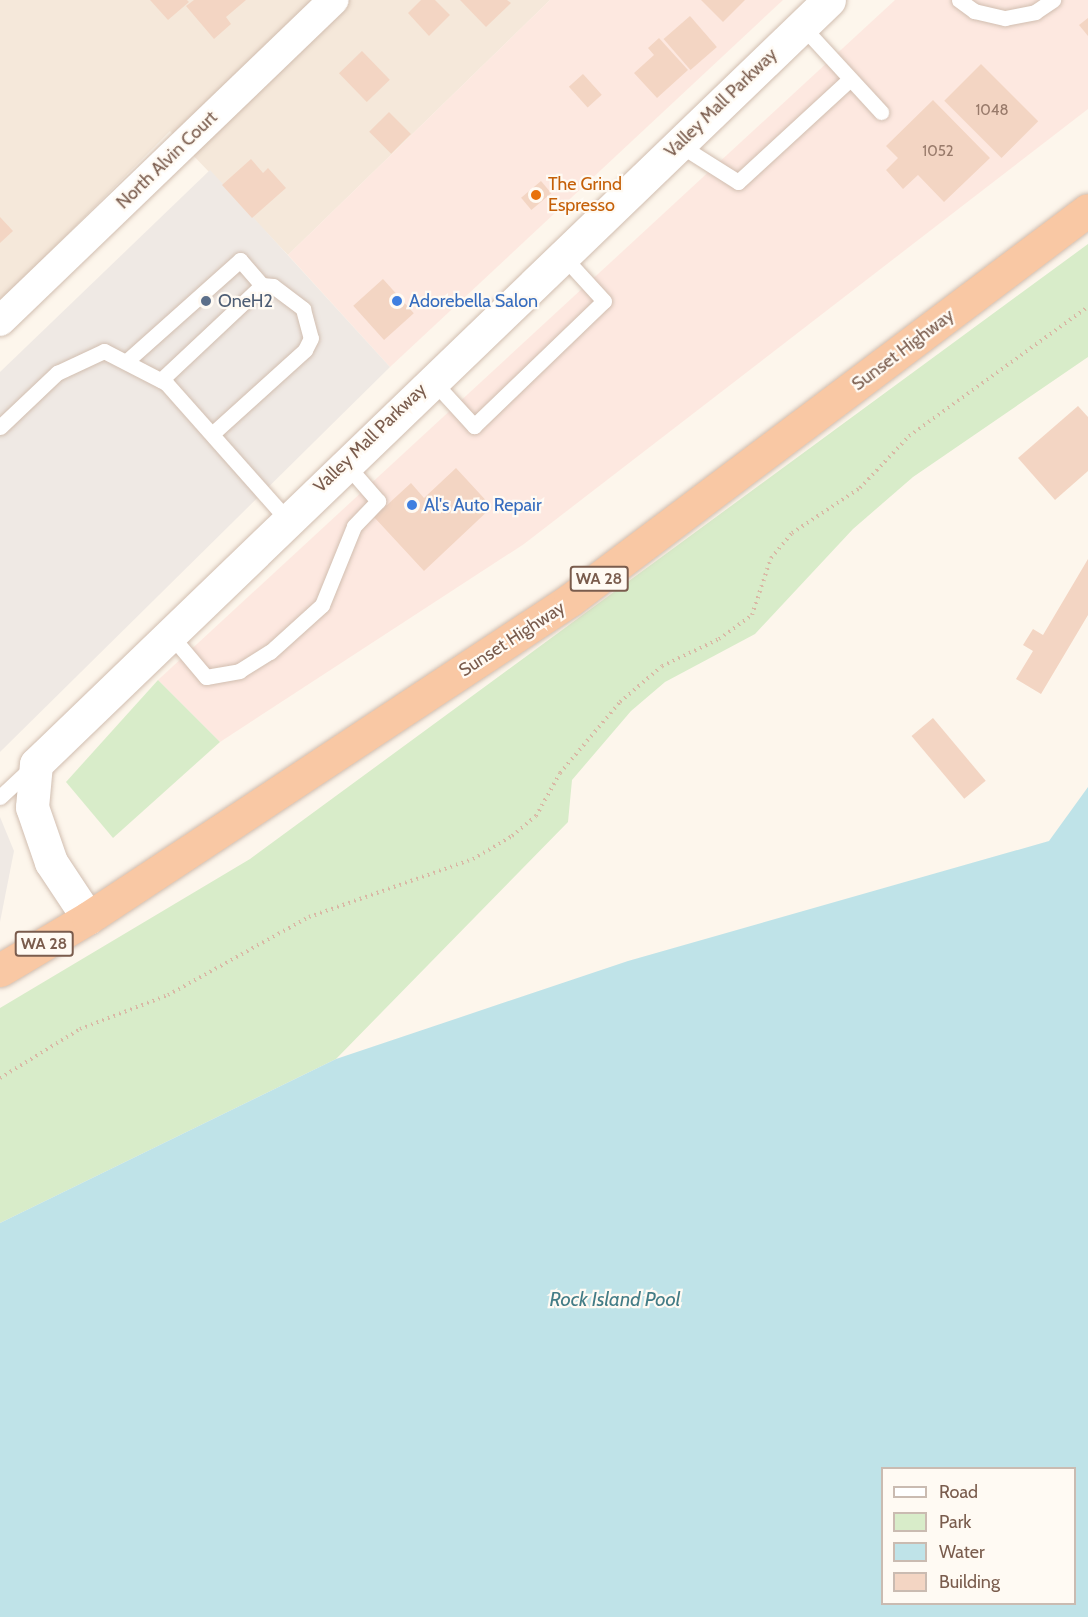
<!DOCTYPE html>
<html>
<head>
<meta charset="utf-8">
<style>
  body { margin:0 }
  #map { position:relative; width:1088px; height:1617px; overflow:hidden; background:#fdf6ec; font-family:Cabin,sans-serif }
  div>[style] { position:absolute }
  .residential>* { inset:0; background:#f5e8da }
  .commercial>* { inset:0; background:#fde8e0 }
  .industrial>* { inset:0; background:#efe9e4 }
  .green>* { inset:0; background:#d8ecc9 }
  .water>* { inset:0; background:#bfe3e8 }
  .building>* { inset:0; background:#f3d5c3; transform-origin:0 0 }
  .path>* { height:4px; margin-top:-2px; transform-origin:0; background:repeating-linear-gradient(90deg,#d9b8a5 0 1.5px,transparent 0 6px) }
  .roads { filter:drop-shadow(0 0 2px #d1beb0) drop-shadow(0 0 2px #d1beb0) }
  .service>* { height:15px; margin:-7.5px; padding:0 7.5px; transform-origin:7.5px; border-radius:7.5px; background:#fff }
  .minor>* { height:30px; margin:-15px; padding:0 15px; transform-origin:15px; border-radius:15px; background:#fff }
  .secondary>* { height:33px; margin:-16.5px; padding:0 16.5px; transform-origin:16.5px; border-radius:16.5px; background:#fff }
  .trunk>* { height:33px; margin:-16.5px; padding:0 16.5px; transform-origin:16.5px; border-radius:16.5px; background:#f9c8a4 }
  .dots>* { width:16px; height:16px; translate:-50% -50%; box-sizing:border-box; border:3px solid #fffaf3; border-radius:50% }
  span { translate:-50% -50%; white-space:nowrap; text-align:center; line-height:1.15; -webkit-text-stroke:4.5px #fffaf3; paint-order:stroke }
  .number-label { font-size:15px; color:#987a6a }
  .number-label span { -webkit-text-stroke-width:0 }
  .shield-label span { padding:2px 4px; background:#fffaf3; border:2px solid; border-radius:4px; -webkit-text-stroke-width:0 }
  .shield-label { font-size:16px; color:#7a5c4d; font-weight:700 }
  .street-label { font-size:18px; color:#7a5c4d }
  .food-label { font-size:18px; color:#c56008 }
  .left { translate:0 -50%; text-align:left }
  .service-label { font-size:18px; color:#4e5e75 }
  .shop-label { font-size:18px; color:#366cbe }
  .water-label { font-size:20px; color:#437c86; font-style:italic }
  .legend { position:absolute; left:881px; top:1467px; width:195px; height:138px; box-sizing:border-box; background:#fffaf3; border:2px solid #cabbb1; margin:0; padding:8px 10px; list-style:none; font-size:18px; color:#7a5c4d }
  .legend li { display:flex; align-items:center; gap:12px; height:30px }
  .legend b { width:30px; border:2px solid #cabbb1 }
</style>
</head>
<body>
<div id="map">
  <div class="residential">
    <i style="clip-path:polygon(0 0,550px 0,288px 255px,170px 131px,0 302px)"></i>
  </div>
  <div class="commercial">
    <i style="clip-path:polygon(550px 0,783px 0,390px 367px,288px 255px)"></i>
    <i style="clip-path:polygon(895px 0,1088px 0,1088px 109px,524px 544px,220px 742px,158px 680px)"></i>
  </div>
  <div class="industrial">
    <i style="clip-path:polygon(210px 170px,390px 367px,0 752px,0 372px)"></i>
    <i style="clip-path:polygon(0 817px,14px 851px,0 922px)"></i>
  </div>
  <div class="green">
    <i style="clip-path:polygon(1088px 244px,1088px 357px,913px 477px,853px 529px,755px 634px,665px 682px,631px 711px,572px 780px,568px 822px,336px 1059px,0 1223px,0 1008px,250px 859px)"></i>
    <i style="clip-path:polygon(158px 680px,220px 742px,113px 838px,66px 782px)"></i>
  </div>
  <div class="water">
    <i style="clip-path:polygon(evenodd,1088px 787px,1088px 1617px,0 1617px,0 1223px,336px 1059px,628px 961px,1049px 841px,1088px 787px,882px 1468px,1074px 1468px,1074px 1604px,882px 1604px,882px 1468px)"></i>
  </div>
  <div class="building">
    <i style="clip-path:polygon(150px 0,187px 0,189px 2px,168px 20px)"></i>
    <i style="clip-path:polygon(194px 0,246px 0,226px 17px,231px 24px,214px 39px,186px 6px)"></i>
    <i style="clip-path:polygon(421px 0,435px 0,450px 15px,429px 36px,408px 13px)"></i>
    <i style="clip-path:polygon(460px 0,507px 0,511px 3px,486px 27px)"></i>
    <i style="clip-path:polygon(701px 0,745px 0,723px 22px)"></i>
    <i style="left:690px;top:16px;width:41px;height:35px;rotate:49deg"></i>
    <i style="clip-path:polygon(1088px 18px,1088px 36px,1079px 25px)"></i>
    <i style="clip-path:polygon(659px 38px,688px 70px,657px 98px,634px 73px,654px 55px,648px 48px)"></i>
    <i style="left:362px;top:51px;width:40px;height:32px;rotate:46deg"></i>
    <i style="left:981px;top:64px;width:81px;height:52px;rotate:45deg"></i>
    <i style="left:583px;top:74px;width:28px;height:19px;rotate:48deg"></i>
    <i style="clip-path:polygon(933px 100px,990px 158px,944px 202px,918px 175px,903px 189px,886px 170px,898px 158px,886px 146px)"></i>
    <i style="left:389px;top:112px;width:31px;height:28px;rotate:45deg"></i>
    <i style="clip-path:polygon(251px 159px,263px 173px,268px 168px,286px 188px,252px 218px,222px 185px)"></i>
    <i style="left:541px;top:181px;width:16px;height:26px;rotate:50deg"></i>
    <i style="clip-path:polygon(0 217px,13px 231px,0 243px)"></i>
    <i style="left:383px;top:279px;width:46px;height:40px;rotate:48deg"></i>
    <i style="clip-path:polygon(1078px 406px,1088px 417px,1088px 471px,1055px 500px,1018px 458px)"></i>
    <i style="clip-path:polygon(456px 468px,492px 507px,424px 571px,374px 517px,411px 483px,424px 498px)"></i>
    <i style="clip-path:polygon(1088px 559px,1088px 615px,1041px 694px,1016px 679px,1033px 651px,1023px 645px,1033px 629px,1043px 635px)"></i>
    <i style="left:933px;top:718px;width:82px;height:28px;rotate:50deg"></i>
  </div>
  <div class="path">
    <i style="left:0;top:1078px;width:94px;rotate:-31.5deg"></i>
    <i style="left:80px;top:1029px;width:94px;rotate:-21.1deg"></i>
    <i style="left:168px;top:995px;width:161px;rotate:-29deg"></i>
    <i style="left:309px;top:917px;width:174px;rotate:-19.5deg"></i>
    <i style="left:473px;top:859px;width:45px;rotate:-30.5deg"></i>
    <i style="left:512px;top:836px;width:31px;rotate:-40deg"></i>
    <i style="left:536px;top:816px;width:49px;rotate:-60.8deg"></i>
    <i style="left:560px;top:773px;width:93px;rotate:-49.8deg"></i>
    <i style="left:620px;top:702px;width:55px;rotate:-40.6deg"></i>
    <i style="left:662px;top:666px;width:63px;rotate:-25.3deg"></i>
    <i style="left:719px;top:639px;width:41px;rotate:-36deg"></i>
    <i style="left:752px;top:615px;width:60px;rotate:-71.6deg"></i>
    <i style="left:771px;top:558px;width:33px;rotate:-50deg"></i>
    <i style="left:792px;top:533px;width:82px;rotate:-33.5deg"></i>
    <i style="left:860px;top:488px;width:71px;rotate:-46.7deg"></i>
    <i style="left:909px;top:436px;width:221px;rotate:-35.8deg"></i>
  </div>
  <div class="roads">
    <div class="service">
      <i style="left:959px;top:0;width:19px;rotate:36deg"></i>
      <i style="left:974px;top:11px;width:32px;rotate:13deg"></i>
      <i style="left:1005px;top:18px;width:31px;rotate:-11deg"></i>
      <i style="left:1035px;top:12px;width:22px;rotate:-34deg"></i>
      <i style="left:802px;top:26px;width:117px;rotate:47.4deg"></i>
      <i style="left:678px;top:144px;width:71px;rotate:32.3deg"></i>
      <i style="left:738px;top:182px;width:152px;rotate:-42.6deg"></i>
      <i style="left:129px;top:359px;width:149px;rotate:-41.7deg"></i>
      <i style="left:240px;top:260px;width:33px;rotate:49deg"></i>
      <i style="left:431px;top:379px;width:64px;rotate:47.5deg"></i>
      <i style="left:474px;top:426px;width:180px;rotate:-43.9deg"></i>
      <i style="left:604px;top:301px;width:62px;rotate:-132.4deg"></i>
      <i style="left:161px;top:380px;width:139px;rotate:-43.2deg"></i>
      <i style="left:262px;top:285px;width:11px;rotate:5deg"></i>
      <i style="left:273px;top:286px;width:38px;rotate:37deg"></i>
      <i style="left:303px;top:309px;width:30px;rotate:75deg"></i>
      <i style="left:311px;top:338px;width:13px;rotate:117deg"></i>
      <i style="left:305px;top:350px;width:125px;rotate:137.9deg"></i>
      <i style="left:0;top:427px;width:79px;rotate:-43.5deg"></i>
      <i style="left:57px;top:373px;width:52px;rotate:-25.1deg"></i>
      <i style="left:104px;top:351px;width:70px;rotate:27.3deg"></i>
      <i style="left:166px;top:383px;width:181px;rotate:48.4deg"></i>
      <i style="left:168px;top:632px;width:59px;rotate:49.8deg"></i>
      <i style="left:206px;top:677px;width:34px;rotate:-10deg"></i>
      <i style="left:239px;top:671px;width:36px;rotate:-32deg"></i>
      <i style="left:270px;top:652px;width:70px;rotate:-42.1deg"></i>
      <i style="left:322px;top:605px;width:85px;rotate:-67.9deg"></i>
      <i style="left:354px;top:526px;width:35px;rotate:-46deg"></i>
      <i style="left:378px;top:501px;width:50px;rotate:-131deg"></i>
      <i style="left:0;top:797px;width:42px;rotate:-43.1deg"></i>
    </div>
    <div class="minor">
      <i style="left:0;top:321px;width:463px;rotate:-43.9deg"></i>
    </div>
    <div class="secondary">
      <i style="left:88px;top:918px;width:67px;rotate:-123.5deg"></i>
      <i style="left:51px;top:862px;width:58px;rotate:-109.1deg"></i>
      <i style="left:32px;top:807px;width:43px;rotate:-84.7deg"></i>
      <i style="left:36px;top:764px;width:1101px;rotate:-43.93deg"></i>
    </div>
    <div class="trunk">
      <i style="left:0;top:970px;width:102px;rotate:-30.6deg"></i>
      <i style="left:88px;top:918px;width:577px;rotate:-33.41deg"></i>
      <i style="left:570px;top:600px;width:648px;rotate:-36.98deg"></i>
    </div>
  </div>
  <div class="dots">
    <i style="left:536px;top:195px;background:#e8710a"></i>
    <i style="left:206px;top:301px;background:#5c6f8a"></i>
    <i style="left:397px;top:301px;background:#3f7fe0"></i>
    <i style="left:412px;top:505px;background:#3f7fe0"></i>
  </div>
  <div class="number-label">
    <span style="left:992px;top:111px">1048</span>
    <span style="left:938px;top:152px">1052</span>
  </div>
  <div class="shield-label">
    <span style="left:599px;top:579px">WA 28</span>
    <span style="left:44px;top:944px">WA 28</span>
  </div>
  <div class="street-label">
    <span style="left:721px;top:103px;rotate:-44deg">Valley Mall Parkway</span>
    <span style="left:167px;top:160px;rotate:-44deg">North Alvin Court</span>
    <span style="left:903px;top:350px;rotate:-37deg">Sunset Highway</span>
    <span style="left:370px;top:438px;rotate:-44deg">Valley Mall Parkway</span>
    <span style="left:512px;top:639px;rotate:-33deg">Sunset Highway</span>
  </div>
  <div class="food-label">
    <span class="left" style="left:548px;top:195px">The Grind<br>Espresso</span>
  </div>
  <div class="service-label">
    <span class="left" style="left:218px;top:301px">OneH2</span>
  </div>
  <div class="shop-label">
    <span class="left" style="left:409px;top:301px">Adorebella Salon</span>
    <span class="left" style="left:424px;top:505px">Al's Auto Repair</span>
  </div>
  <div class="water-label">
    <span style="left:615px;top:1299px">Rock Island Pool</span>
  </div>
  <ul class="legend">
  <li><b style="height:8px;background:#fff"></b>Road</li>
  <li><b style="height:16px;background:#d8ecc9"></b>Park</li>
  <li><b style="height:16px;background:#bfe3e8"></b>Water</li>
  <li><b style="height:16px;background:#f3d5c3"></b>Building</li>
  </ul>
</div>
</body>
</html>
